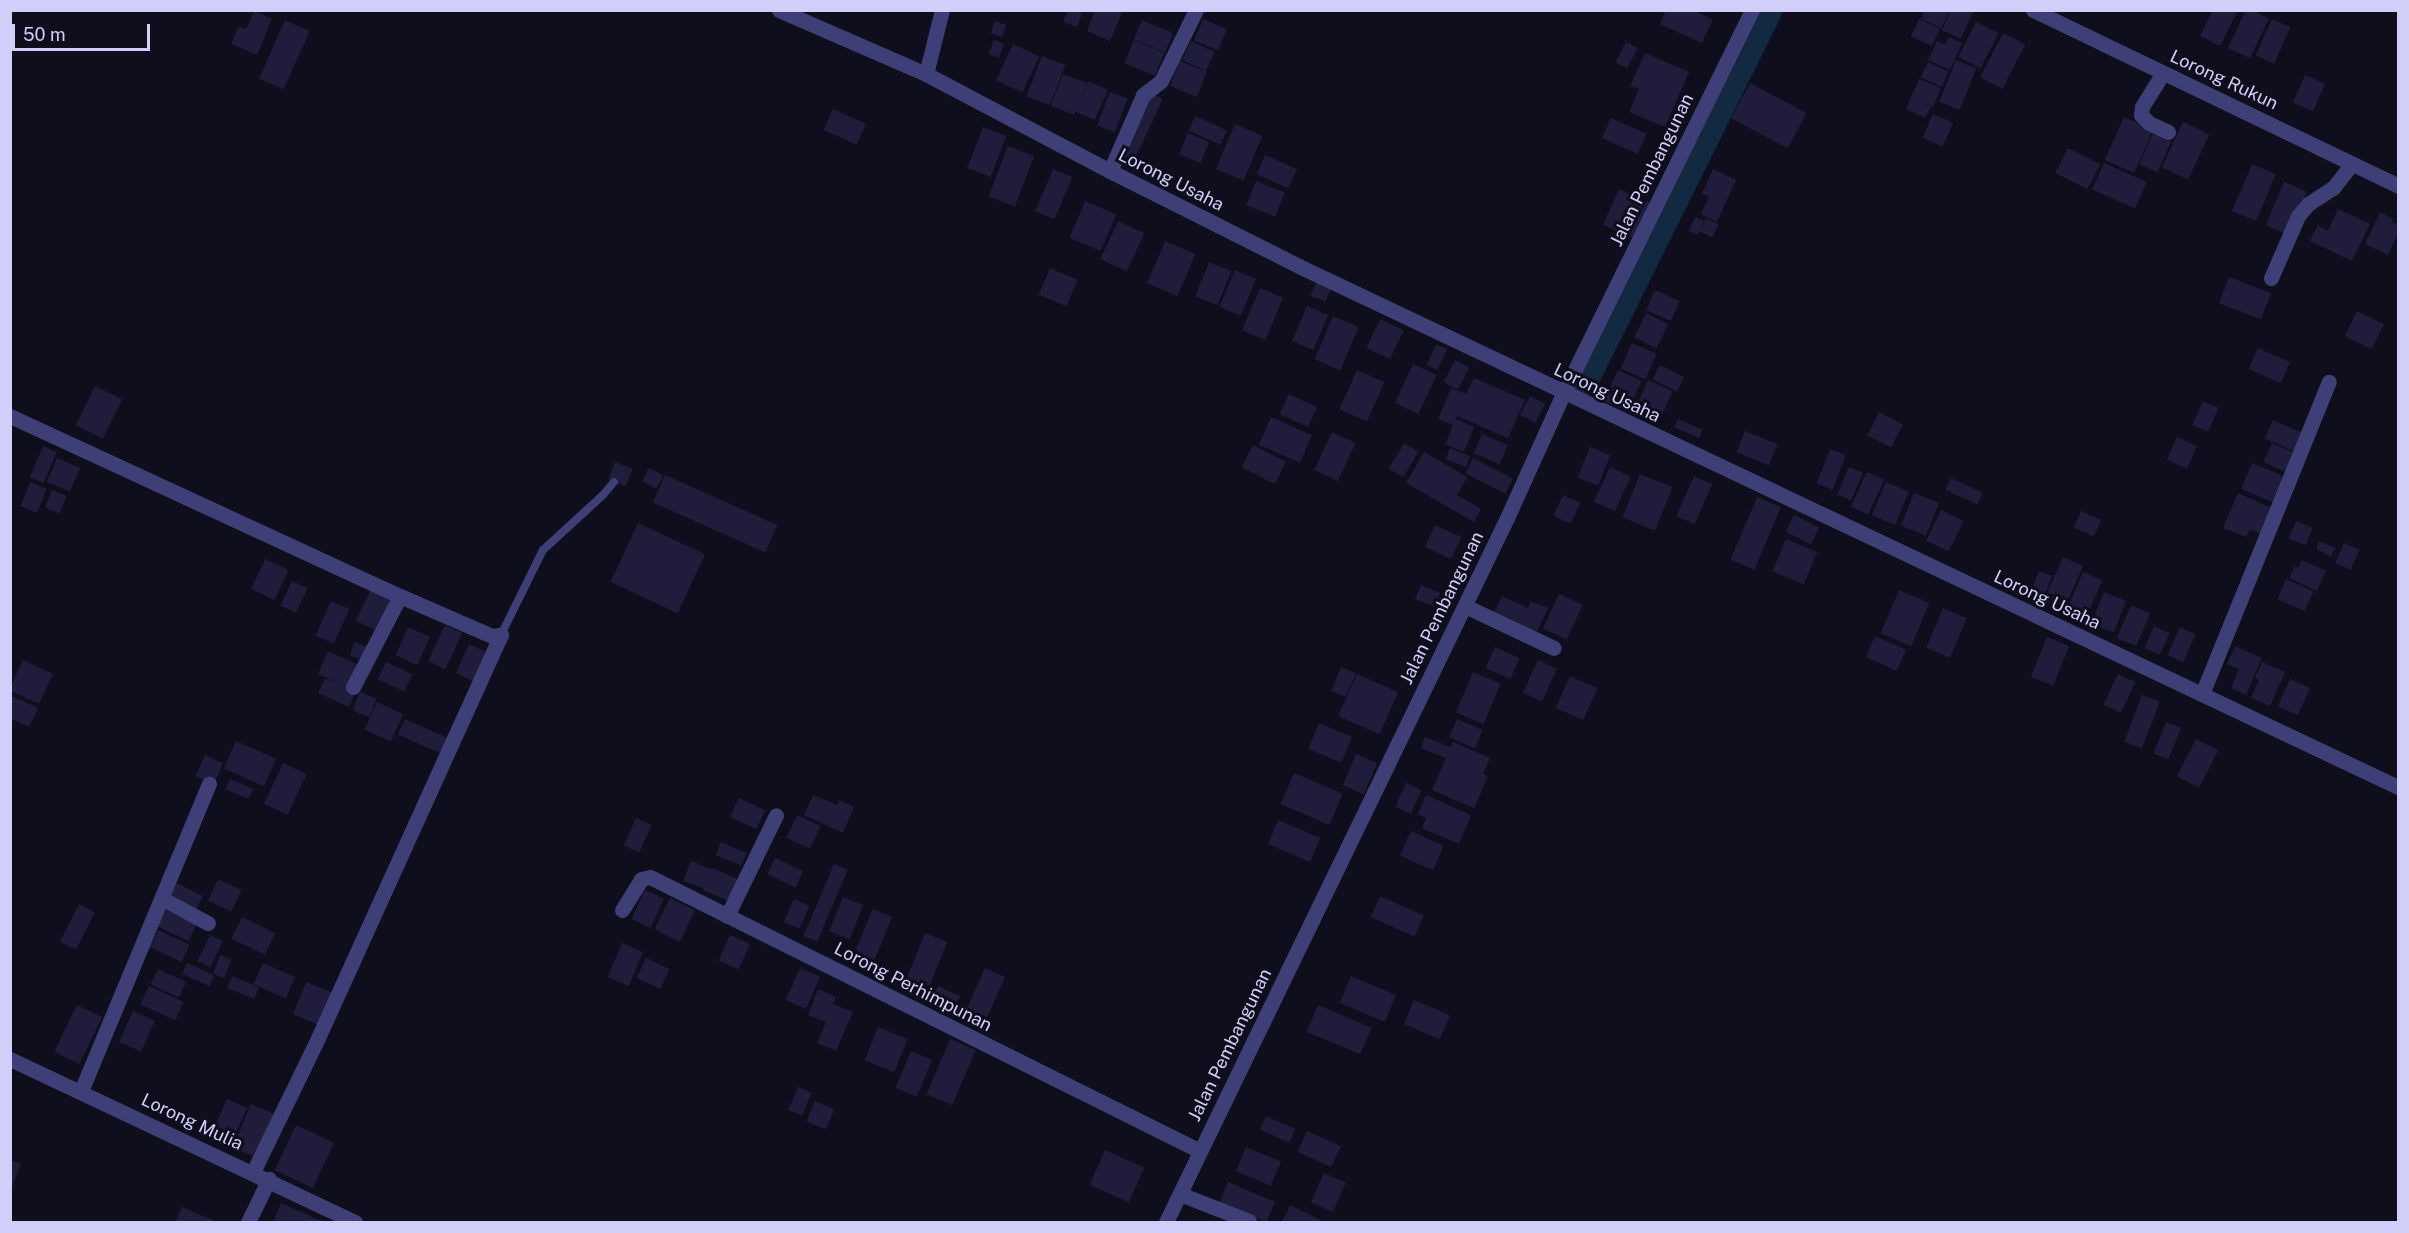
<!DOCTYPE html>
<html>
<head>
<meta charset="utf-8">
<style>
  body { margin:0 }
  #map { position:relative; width:2409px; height:1233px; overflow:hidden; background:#0f0e1c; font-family:"Public Sans",sans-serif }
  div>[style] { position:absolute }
  .river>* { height:33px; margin:-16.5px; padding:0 16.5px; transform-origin:16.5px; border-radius:16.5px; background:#132841 }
  .building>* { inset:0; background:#201c3b; transform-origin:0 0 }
  .lane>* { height:8px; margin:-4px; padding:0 4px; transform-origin:4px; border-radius:4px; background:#3e3f76 }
  .street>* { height:15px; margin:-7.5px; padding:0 7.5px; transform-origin:7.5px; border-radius:7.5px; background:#3e3f76 }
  span { translate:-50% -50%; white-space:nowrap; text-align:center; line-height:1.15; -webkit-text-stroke:6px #0f0e1c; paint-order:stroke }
  .street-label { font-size:18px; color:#d1cffa }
  .frame { position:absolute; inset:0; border:12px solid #d1cffa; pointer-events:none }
  .scale { position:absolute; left:12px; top:24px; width:138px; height:27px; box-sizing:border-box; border:3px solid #d1cffa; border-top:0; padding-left:8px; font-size:18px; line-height:21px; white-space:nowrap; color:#d1cffa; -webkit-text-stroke:4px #0f0e1c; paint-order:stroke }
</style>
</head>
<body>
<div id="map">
  <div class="river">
    <i style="left:1582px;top:379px;width:412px;rotate:-63.6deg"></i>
  </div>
  <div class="building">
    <i style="clip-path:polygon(1068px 10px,1083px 10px,1077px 27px,1063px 22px)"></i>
    <i style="clip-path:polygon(1095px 10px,1122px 12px,1110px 41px,1087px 31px)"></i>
    <i style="clip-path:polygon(1666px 10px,1693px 10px,1713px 20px,1702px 43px,1660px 24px)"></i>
    <i style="clip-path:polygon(1925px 10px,1950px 10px,1941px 28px,1921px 19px)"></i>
    <i style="clip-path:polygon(1951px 10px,1974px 10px,1961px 39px,1942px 30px)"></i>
    <i style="clip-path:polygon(2213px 10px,2238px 10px,2220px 46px,2200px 36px)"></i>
    <i style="clip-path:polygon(2246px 10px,2252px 10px,2269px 19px,2250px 58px,2228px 48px)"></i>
    <i style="clip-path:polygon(254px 11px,272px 19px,257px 55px,231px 44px,239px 26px,246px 29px)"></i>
    <i style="left:1203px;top:19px;width:26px;height:23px;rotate:23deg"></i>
    <i style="left:1919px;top:19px;width:23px;height:19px;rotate:25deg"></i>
    <i style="left:2272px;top:19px;width:20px;height:40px;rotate:24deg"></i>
    <i style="left:285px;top:20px;width:27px;height:64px;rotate:24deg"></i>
    <i style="left:1142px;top:20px;width:34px;height:21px;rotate:23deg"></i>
    <i style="left:995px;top:21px;width:12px;height:13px;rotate:20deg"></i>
    <i style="left:1976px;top:22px;width:25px;height:39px;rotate:27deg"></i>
    <i style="left:2003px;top:33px;width:25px;height:50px;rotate:27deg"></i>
    <i style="clip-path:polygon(1949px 37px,1962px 43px,1950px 70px,1928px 60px,1937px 41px,1945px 45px)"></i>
    <i style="left:994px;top:40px;width:11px;height:15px;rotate:22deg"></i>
    <i style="left:1134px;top:40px;width:33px;height:25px;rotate:23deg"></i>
    <i style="left:1191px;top:41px;width:26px;height:21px;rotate:25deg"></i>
    <i style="left:1626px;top:42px;width:13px;height:23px;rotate:27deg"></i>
    <i style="left:1013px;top:44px;width:29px;height:40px;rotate:25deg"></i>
    <i style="clip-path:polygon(1645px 53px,1689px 72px,1665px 127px,1629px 112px,1639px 89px,1630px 86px)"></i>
    <i style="left:1042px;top:56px;width:25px;height:43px;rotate:21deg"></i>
    <i style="left:1956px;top:60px;width:22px;height:45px;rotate:22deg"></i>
    <i style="left:1180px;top:61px;width:29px;height:27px;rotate:22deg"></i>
    <i style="left:1928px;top:62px;width:23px;height:17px;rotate:25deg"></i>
    <i style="left:1063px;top:74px;width:25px;height:34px;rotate:21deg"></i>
    <i style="left:2305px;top:75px;width:22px;height:30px;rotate:24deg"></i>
    <i style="clip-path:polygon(1919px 79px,1941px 88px,1933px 107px,1915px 99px,1931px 107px,1925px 118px,1906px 109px)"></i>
    <i style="left:1088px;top:81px;width:22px;height:33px;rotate:24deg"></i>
    <i style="left:1750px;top:83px;width:64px;height:40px;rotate:28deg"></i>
    <i style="left:1110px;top:92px;width:19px;height:36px;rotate:21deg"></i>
    <i style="left:1150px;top:93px;width:14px;height:73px;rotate:25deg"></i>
    <i style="left:833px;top:109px;width:36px;height:23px;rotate:24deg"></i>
    <i style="left:1933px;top:114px;width:22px;height:26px;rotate:24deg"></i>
    <i style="left:1195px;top:116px;width:35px;height:16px;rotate:24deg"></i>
    <i style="left:2124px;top:117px;width:32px;height:47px;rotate:24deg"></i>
    <i style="left:1611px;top:118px;width:39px;height:22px;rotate:24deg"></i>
    <i style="left:2183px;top:122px;width:29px;height:50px;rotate:25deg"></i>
    <i style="left:1235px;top:124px;width:30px;height:49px;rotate:23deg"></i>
    <i style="left:983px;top:127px;width:25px;height:44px;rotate:21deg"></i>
    <i style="left:1188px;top:133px;width:23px;height:23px;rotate:23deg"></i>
    <i style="left:2153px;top:133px;width:20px;height:34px;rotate:24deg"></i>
    <i style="left:1008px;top:146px;width:28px;height:54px;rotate:21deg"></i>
    <i style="left:2068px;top:148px;width:36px;height:28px;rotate:27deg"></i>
    <i style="left:1265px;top:155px;width:35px;height:21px;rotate:24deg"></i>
    <i style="left:2104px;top:163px;width:47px;height:29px;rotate:24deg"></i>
    <i style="left:2252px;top:164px;width:26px;height:51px;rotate:23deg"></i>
    <i style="left:1053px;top:169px;width:21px;height:46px;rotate:23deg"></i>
    <i style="clip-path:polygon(1713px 169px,1736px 180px,1717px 222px,1701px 214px,1709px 197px,1702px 193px)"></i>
    <i style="left:1256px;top:181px;width:31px;height:26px;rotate:22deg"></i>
    <i style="left:2284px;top:182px;width:25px;height:47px;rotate:23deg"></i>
    <i style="left:1619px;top:189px;width:36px;height:39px;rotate:24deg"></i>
    <i style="left:1085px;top:201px;width:34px;height:40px;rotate:23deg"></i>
    <i style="clip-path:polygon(2338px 209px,2370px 224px,2352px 261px,2310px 241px,2318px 225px,2328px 231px)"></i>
    <i style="clip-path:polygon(2380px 212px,2393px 219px,2392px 222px,2398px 225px,2398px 234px,2388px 255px,2365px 244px)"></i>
    <i style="left:1695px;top:217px;width:10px;height:15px;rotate:24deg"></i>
    <i style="left:1706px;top:218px;width:14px;height:15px;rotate:25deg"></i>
    <i style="left:1118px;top:221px;width:29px;height:42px;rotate:25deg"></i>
    <i style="left:1165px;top:241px;width:33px;height:46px;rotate:23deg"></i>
    <i style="left:1209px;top:262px;width:24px;height:37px;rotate:22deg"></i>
    <i style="left:1050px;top:268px;width:30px;height:29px;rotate:23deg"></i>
    <i style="left:1235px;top:270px;width:23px;height:40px;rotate:23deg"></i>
    <i style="left:2229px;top:277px;width:45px;height:28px;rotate:21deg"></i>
    <i style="left:1317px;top:280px;width:16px;height:17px;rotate:22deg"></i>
    <i style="left:1260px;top:288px;width:25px;height:46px;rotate:23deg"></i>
    <i style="left:1655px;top:290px;width:27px;height:22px;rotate:24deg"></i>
    <i style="left:1307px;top:306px;width:23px;height:38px;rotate:23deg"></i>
    <i style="left:2357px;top:311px;width:30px;height:28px;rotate:26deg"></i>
    <i style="left:1646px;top:313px;width:25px;height:27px;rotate:26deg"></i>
    <i style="left:1333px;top:316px;width:28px;height:47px;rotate:23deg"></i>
    <i style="left:1380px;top:319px;width:26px;height:32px;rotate:25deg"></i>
    <i style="left:1632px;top:343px;width:27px;height:28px;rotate:24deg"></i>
    <i style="left:1436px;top:344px;width:12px;height:23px;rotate:24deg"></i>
    <i style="left:2258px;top:348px;width:35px;height:23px;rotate:24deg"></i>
    <i style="left:1455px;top:360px;width:16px;height:25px;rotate:27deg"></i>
    <i style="left:1413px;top:364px;width:26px;height:43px;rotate:25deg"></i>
    <i style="left:1660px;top:365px;width:27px;height:16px;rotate:27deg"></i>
    <i style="left:1357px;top:370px;width:30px;height:43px;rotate:24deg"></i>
    <i style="left:1618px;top:370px;width:26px;height:34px;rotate:25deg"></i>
    <i style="clip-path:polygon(1474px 378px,1525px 400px,1508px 438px,1457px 416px,1456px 419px,1474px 427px,1464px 452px,1445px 444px,1453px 425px,1438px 419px,1451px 388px,1466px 394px)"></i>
    <i style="left:1648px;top:380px;width:27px;height:28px;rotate:24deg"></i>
    <i style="left:95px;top:386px;width:30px;height:44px;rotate:26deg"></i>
    <i style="left:1289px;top:394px;width:31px;height:22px;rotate:25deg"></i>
    <i style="left:1530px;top:396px;width:17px;height:21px;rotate:28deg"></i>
    <i style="left:2203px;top:401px;width:17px;height:26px;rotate:24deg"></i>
    <i style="left:1879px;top:412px;width:27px;height:26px;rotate:27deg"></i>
    <i style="left:1271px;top:417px;width:45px;height:30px;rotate:24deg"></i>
    <i style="left:1678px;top:419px;width:27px;height:9px;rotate:24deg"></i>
    <i style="left:2273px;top:420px;width:37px;height:20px;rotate:24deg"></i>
    <i style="left:1745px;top:431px;width:35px;height:23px;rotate:22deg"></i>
    <i style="left:1332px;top:432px;width:26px;height:42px;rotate:25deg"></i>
    <i style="left:1482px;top:434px;width:28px;height:21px;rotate:23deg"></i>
    <i style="left:2177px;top:437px;width:22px;height:25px;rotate:24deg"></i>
    <i style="left:1404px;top:443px;width:17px;height:30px;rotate:31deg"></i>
    <i style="left:2272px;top:443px;width:30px;height:21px;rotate:24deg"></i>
    <i style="left:1253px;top:445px;width:37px;height:25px;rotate:27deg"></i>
    <i style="left:43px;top:446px;width:15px;height:34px;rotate:23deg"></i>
    <i style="left:1590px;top:447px;width:22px;height:33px;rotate:22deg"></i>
    <i style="left:1450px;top:448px;width:22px;height:12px;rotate:22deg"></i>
    <i style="left:1830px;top:449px;width:17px;height:37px;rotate:21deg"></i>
    <i style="clip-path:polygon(1424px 452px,1467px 477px,1457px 495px,1481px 509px,1474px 522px,1406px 483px)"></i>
    <i style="left:57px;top:458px;width:25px;height:26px;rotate:23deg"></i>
    <i style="left:1473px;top:458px;width:45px;height:17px;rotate:27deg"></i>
    <i style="left:615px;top:462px;width:19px;height:19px;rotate:21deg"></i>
    <i style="left:2252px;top:463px;width:40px;height:28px;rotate:23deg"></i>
    <i style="left:1610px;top:467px;width:23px;height:38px;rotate:25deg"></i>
    <i style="left:1849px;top:467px;width:15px;height:30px;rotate:23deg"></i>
    <i style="left:649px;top:468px;width:16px;height:15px;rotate:27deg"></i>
    <i style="left:1867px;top:472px;width:19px;height:38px;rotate:25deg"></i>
    <i style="left:1640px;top:474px;width:35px;height:47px;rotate:22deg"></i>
    <i style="left:665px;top:475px;width:123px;height:30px;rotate:24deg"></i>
    <i style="left:1694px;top:476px;width:20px;height:44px;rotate:24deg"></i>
    <i style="left:1951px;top:478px;width:35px;height:13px;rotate:25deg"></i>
    <i style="left:30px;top:482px;width:18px;height:26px;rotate:22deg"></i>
    <i style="left:1886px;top:482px;width:25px;height:36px;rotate:23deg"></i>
    <i style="left:52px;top:490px;width:16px;height:19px;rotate:22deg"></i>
    <i style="left:1914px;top:493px;width:27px;height:35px;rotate:22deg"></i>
    <i style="clip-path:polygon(2238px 493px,2276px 510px,2265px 536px,2250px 529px,2246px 537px,2223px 528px)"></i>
    <i style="left:1563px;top:495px;width:19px;height:23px;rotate:25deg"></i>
    <i style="left:1757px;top:497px;width:26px;height:68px;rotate:23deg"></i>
    <i style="left:1941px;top:510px;width:25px;height:34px;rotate:26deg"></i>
    <i style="left:2081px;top:511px;width:22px;height:18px;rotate:24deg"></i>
    <i style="left:1794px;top:515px;width:28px;height:19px;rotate:26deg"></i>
    <i style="left:2296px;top:521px;width:18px;height:19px;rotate:22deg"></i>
    <i style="left:638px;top:523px;width:74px;height:65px;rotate:25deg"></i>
    <i style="left:1435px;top:525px;width:29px;height:24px;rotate:25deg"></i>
    <i style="left:1786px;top:539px;width:34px;height:35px;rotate:23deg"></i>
    <i style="clip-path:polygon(2319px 541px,2335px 548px,2331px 557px,2316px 549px)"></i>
    <i style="left:2344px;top:543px;width:17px;height:22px;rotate:24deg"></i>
    <i style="left:2063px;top:557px;width:22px;height:43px;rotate:24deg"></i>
    <i style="left:265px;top:559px;width:26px;height:33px;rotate:25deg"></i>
    <i style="clip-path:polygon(2302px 560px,2326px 571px,2317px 591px,2289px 578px,2295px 566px,2298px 568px)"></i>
    <i style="left:2039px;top:571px;width:14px;height:26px;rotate:21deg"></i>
    <i style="left:2083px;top:572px;width:21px;height:43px;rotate:23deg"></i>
    <i style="left:2286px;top:579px;width:30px;height:22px;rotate:24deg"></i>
    <i style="left:292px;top:581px;width:17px;height:27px;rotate:25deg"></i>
    <i style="left:1421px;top:585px;width:21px;height:15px;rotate:23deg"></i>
    <i style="left:1899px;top:590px;width:33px;height:47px;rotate:23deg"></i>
    <i style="left:370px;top:591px;width:25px;height:33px;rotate:26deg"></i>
    <i style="left:2104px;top:592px;width:24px;height:34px;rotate:22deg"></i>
    <i style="left:1559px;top:594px;width:26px;height:38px;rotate:25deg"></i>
    <i style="clip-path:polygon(1502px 596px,1528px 608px,1531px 601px,1548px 608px,1535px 635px,1493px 615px)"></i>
    <i style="left:331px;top:601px;width:20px;height:38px;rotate:24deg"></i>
    <i style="left:2131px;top:605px;width:21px;height:36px;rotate:23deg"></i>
    <i style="left:1943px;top:608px;width:26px;height:43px;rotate:23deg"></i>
    <i style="left:445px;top:625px;width:19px;height:40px;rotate:25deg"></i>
    <i style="left:2154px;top:626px;width:17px;height:24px;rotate:24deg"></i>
    <i style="left:408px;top:627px;width:24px;height:31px;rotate:24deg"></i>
    <i style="left:2180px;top:627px;width:17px;height:31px;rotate:24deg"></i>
    <i style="left:1875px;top:636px;width:34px;height:23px;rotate:24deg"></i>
    <i style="left:2047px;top:637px;width:24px;height:43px;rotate:22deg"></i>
    <i style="left:355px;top:642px;width:16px;height:14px;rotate:22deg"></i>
    <i style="left:469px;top:644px;width:22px;height:32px;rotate:24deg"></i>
    <i style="clip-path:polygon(2235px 646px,2262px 658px,2246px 695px,2231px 688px,2239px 669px,2227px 664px)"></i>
    <i style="left:1495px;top:647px;width:27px;height:23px;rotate:24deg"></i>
    <i style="clip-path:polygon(328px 651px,361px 666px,355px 693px,349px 707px,318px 693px,325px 679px,337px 683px,318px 674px)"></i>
    <i style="left:23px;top:660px;width:33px;height:33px;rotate:25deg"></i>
    <i style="left:1538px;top:660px;width:21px;height:36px;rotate:25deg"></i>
    <i style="left:386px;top:662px;width:29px;height:19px;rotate:25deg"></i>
    <i style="clip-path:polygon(2262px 662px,2285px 672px,2270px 706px,2251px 698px,2259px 680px,2255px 678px)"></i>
    <i style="left:1341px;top:667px;width:16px;height:26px;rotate:22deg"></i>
    <i style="left:1473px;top:672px;width:30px;height:44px;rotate:23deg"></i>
    <i style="left:1357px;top:674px;width:45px;height:46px;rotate:24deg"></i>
    <i style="left:2118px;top:674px;width:19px;height:34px;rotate:25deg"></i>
    <i style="left:1570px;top:676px;width:30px;height:35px;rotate:24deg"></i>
    <i style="left:2290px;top:679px;width:22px;height:30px;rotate:24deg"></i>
    <i style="left:360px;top:692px;width:18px;height:20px;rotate:22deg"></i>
    <i style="clip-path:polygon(10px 695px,38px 708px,29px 727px,10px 718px)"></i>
    <i style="left:2142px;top:695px;width:19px;height:50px;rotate:21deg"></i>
    <i style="left:377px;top:702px;width:29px;height:30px;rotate:25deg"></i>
    <i style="left:405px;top:719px;width:46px;height:17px;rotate:24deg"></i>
    <i style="left:1457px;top:719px;width:28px;height:20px;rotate:23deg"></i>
    <i style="left:2166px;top:722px;width:16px;height:34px;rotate:22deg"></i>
    <i style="left:1319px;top:723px;width:36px;height:28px;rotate:23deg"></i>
    <i style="clip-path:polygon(1425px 737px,1450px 747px,1453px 742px,1490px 758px,1483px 774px,1488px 776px,1474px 808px,1432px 790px,1446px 758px,1421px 748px)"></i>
    <i style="left:2196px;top:739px;width:25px;height:42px;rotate:27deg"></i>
    <i style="left:236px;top:741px;width:44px;height:30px;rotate:24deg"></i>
    <i style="left:1356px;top:754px;width:23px;height:34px;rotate:23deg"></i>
    <i style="left:205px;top:755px;width:20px;height:23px;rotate:24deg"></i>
    <i style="left:283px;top:763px;width:26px;height:45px;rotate:25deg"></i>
    <i style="left:1294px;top:773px;width:53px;height:34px;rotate:23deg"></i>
    <i style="left:230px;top:779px;width:25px;height:11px;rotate:23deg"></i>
    <i style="left:1406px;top:783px;width:17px;height:26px;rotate:24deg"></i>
    <i style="clip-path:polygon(813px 795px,837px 805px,839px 800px,854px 807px,843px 833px,804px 815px)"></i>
    <i style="clip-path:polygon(1426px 795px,1471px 815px,1459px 844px,1422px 828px,1426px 818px,1418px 814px)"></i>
    <i style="left:739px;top:798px;width:29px;height:21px;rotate:25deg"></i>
    <i style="left:797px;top:815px;width:26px;height:25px;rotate:25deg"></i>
    <i style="left:636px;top:818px;width:17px;height:30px;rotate:24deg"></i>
    <i style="left:1278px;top:820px;width:46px;height:26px;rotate:23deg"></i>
    <i style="left:1411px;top:831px;width:36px;height:27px;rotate:24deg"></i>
    <i style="left:721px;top:842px;width:28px;height:14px;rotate:23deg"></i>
    <i style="left:775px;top:858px;width:31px;height:18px;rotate:25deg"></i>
    <i style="left:691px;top:861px;width:22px;height:21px;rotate:22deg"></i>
    <i style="left:834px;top:864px;width:15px;height:78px;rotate:23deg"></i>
    <i style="left:712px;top:868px;width:33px;height:24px;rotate:23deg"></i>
    <i style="left:218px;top:879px;width:26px;height:24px;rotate:25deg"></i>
    <i style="left:177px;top:883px;width:29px;height:19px;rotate:27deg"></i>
    <i style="left:645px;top:890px;width:21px;height:32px;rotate:25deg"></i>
    <i style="left:1380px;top:896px;width:48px;height:23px;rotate:24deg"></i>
    <i style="left:843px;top:897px;width:22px;height:37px;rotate:22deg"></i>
    <i style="left:670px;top:898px;width:28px;height:35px;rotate:26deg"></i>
    <i style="left:794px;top:899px;width:17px;height:25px;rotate:24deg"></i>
    <i style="left:79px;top:904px;width:18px;height:42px;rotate:27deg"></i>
    <i style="left:165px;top:909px;width:35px;height:19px;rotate:25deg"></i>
    <i style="left:873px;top:909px;width:21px;height:56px;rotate:23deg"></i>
    <i style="left:242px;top:917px;width:37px;height:24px;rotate:26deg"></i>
    <i style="left:158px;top:930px;width:35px;height:19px;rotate:25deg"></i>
    <i style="left:925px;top:933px;width:24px;height:48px;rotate:22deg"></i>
    <i style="left:210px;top:935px;width:14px;height:29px;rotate:25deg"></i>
    <i style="left:730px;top:935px;width:22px;height:28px;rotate:24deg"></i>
    <i style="left:622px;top:943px;width:23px;height:37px;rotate:23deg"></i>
    <i style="left:220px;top:955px;width:12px;height:20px;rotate:20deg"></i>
    <i style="left:646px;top:958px;width:26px;height:22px;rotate:25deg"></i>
    <i style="left:187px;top:963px;width:30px;height:12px;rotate:24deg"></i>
    <i style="left:263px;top:963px;width:35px;height:23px;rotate:24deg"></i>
    <i style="left:800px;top:968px;width:22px;height:35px;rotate:24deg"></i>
    <i style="left:985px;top:968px;width:22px;height:49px;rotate:24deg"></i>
    <i style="left:158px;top:969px;width:31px;height:17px;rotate:25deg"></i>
    <i style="left:232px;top:976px;width:29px;height:13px;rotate:22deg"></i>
    <i style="left:1351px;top:976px;width:49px;height:29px;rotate:23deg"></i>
    <i style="left:306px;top:982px;width:29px;height:35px;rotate:22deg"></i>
    <i style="left:149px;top:986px;width:38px;height:20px;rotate:25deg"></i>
    <i style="left:938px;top:986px;width:24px;height:19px;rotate:24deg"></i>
    <i style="clip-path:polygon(818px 989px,836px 997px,833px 1004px,853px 1012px,836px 1051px,817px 1043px,826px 1022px,808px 1015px)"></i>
    <i style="left:1414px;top:1000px;width:39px;height:26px;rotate:23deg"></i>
    <i style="left:77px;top:1005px;width:28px;height:52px;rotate:26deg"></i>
    <i style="left:1318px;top:1005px;width:58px;height:29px;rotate:23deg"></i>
    <i style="left:133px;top:1011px;width:24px;height:34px;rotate:24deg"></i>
    <i style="left:878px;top:1027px;width:32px;height:36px;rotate:22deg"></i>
    <i style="left:950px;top:1039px;width:28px;height:60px;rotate:23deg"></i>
    <i style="left:911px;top:1051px;width:23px;height:40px;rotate:23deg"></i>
    <i style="left:798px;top:1087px;width:15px;height:25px;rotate:23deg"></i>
    <i style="left:227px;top:1099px;width:22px;height:32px;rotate:24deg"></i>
    <i style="left:815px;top:1101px;width:21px;height:22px;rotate:23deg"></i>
    <i style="left:251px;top:1104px;width:28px;height:47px;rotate:23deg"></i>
    <i style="left:1266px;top:1116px;width:32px;height:15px;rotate:24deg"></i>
    <i style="left:296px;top:1125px;width:42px;height:50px;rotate:25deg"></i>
    <i style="left:1307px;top:1131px;width:37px;height:23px;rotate:24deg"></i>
    <i style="left:1246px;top:1147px;width:38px;height:26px;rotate:23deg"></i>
    <i style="left:1105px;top:1150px;width:43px;height:38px;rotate:24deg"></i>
    <i style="clip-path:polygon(10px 1160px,21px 1164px,11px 1189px,10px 1189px)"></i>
    <i style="left:1324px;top:1173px;width:24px;height:32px;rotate:24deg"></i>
    <i style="left:1228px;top:1182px;width:51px;height:22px;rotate:23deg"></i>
    <i style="clip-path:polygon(281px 1203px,324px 1222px,273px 1222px)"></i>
    <i style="clip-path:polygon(1290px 1205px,1321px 1220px,1319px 1222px,1282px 1222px)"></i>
    <i style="clip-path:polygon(182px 1207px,217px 1222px,175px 1222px)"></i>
  </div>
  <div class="lane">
    <i style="left:501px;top:635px;width:95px;rotate:-63.7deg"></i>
    <i style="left:543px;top:550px;width:81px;rotate:-42.5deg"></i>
    <i style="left:603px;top:495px;width:17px;rotate:-50deg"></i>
  </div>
  <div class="street">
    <i style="left:779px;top:10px;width:160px;rotate:23.5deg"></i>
    <i style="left:926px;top:74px;width:208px;rotate:27.8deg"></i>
    <i style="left:1110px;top:171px;width:218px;rotate:26.7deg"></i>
    <i style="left:1305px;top:269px;width:1210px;rotate:25.36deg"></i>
    <i style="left:2033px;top:10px;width:405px;rotate:25.7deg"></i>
    <i style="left:2163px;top:73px;width:40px;rotate:122deg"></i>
    <i style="left:2142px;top:107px;width:8px;rotate:97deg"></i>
    <i style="left:2141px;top:115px;width:11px;rotate:45deg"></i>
    <i style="left:2149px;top:123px;width:21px;rotate:25deg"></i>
    <i style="left:926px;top:74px;width:66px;rotate:-76deg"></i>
    <i style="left:1110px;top:171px;width:83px;rotate:-66.5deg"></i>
    <i style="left:1143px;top:95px;width:23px;rotate:-38deg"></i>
    <i style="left:1161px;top:81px;width:79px;rotate:-63.8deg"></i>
    <i style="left:2271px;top:278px;width:68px;rotate:-66.5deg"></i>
    <i style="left:2298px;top:216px;width:16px;rotate:-50deg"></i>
    <i style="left:2308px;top:204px;width:30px;rotate:-33deg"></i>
    <i style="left:2333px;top:188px;width:31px;rotate:-52deg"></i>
    <i style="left:10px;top:416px;width:430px;rotate:24.8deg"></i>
    <i style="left:400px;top:596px;width:100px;rotate:23.5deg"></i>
    <i style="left:492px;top:636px;width:9px;rotate:-6deg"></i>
    <i style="left:1465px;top:606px;width:98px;rotate:25.3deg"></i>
    <i style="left:353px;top:687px;width:102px;rotate:-62.7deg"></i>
    <i style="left:2202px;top:694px;width:337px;rotate:-67.9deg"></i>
    <i style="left:163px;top:899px;width:51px;rotate:28.1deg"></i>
    <i style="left:622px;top:910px;width:36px;rotate:-58deg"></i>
    <i style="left:641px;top:879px;width:9px;rotate:-13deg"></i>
    <i style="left:650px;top:877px;width:614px;rotate:26.48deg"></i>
    <i style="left:727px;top:916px;width:112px;rotate:-64.1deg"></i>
    <i style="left:10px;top:1059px;width:382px;rotate:25.3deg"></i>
    <i style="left:81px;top:1091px;width:333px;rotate:-67.4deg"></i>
    <i style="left:253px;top:1172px;width:149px;rotate:-64.1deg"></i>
    <i style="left:318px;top:1038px;width:443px;rotate:-65.6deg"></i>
    <i style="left:1180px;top:1194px;width:74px;rotate:21.4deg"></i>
    <i style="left:248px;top:1222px;width:48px;rotate:-64deg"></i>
    <i style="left:1166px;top:1222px;width:782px;rotate:-64.16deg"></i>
    <i style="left:1507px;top:518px;width:136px;rotate:-65.7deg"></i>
    <i style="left:1563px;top:394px;width:428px;rotate:-63.8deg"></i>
  </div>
  <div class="street-label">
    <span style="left:2224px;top:80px;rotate:25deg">Lorong Rukun</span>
    <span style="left:1652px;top:170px;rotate:-64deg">Jalan Pembangunan</span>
    <span style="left:1171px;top:180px;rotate:27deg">Lorong Usaha</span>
    <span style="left:1607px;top:393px;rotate:25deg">Lorong Usaha</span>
    <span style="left:2047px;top:600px;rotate:25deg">Lorong Usaha</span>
    <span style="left:1442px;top:608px;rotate:-64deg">Jalan Pembangunan</span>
    <span style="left:913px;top:987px;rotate:27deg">Lorong Perhimpunan</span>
    <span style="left:1230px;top:1045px;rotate:-64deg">Jalan Pembangunan</span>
    <span style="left:192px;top:1122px;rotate:25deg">Lorong Mulia</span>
  </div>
  <div class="frame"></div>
  <div class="scale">50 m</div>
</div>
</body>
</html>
